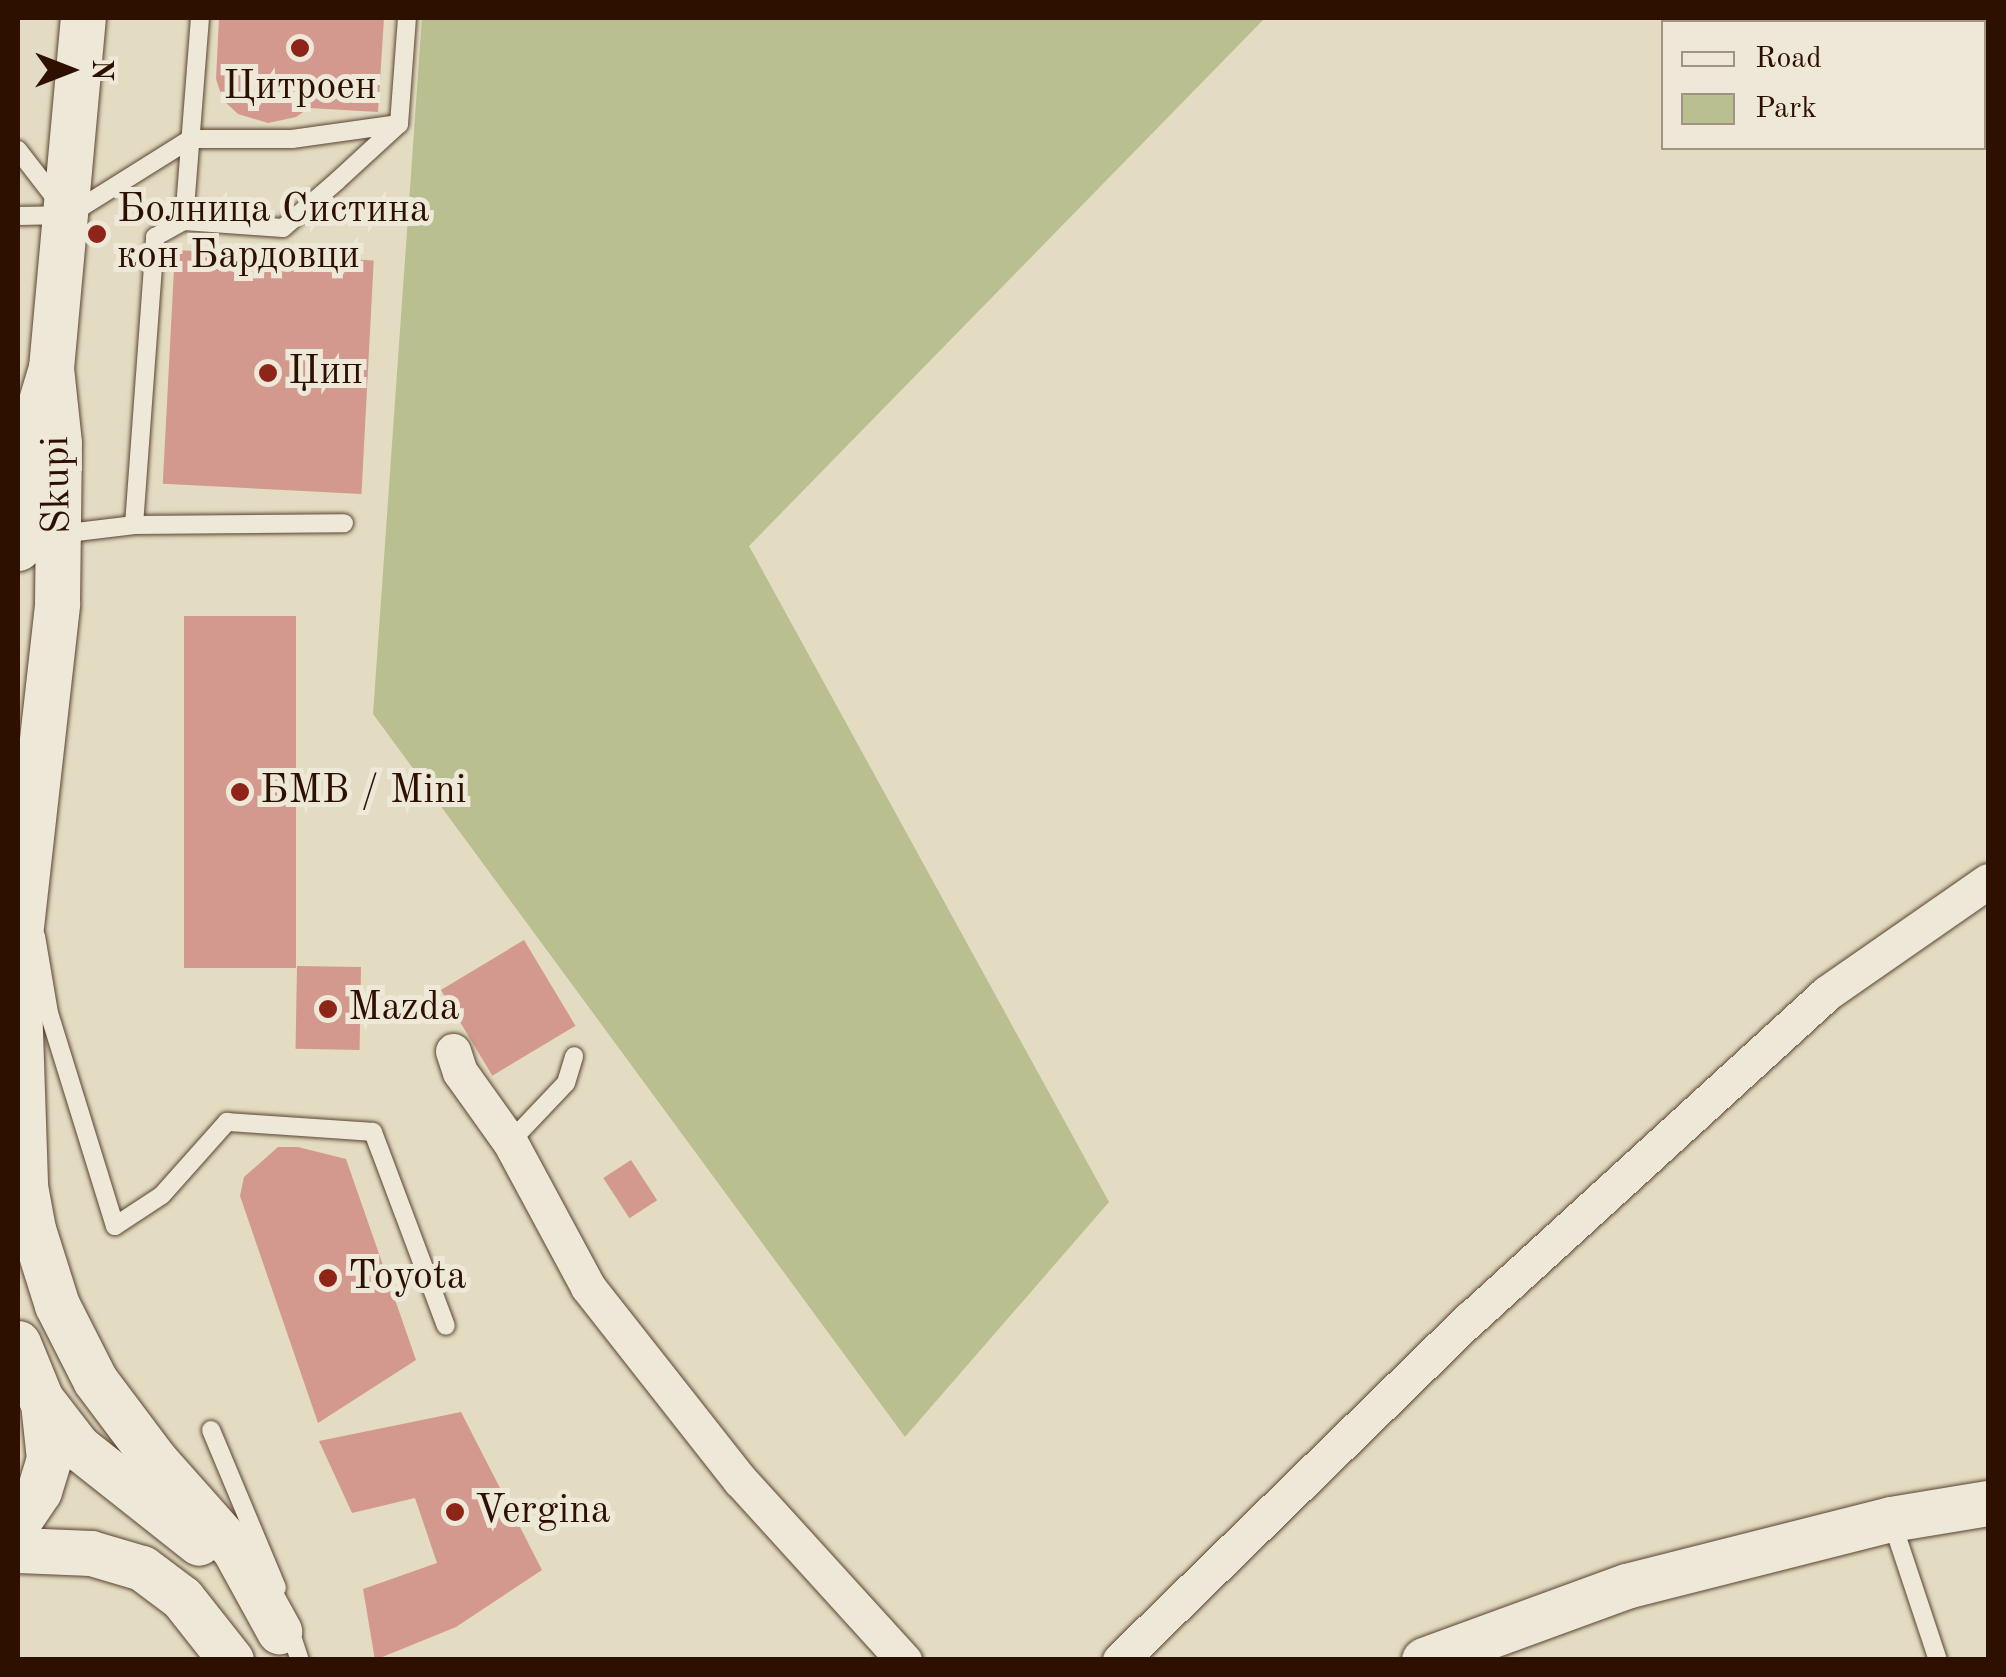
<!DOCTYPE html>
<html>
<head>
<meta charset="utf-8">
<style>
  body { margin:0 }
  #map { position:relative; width:2006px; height:1677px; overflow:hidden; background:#e3dcc2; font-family:"Old Standard TT",serif }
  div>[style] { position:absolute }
  .green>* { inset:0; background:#b9bf8f }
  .building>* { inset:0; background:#d3998e; transform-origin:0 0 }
  .roads { filter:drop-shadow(0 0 2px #5b4330) drop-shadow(0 0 2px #5b4330) }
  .service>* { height:18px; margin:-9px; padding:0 9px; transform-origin:9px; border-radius:9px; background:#ede8d7 }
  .minor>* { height:35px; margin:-17.5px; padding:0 17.5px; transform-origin:17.5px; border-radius:17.5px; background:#ede8d7 }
  .tertiary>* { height:45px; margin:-22.5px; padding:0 22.5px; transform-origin:22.5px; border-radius:22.5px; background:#ede8d7 }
  .dots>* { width:28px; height:28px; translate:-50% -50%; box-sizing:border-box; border:5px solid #ede8d7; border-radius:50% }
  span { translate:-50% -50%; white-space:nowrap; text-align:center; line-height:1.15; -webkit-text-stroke:10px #ede8d7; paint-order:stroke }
  .poi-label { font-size:40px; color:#2e1000 }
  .left { translate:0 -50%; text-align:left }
  .street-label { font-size:40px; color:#2e1000 }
  .frame { position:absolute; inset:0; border:20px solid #2e1000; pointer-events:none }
  .legend { position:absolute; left:1661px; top:20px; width:325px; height:130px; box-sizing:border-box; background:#ede8d7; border:2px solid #a19281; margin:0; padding:12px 18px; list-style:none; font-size:30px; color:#2e1000 }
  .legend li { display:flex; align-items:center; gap:20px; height:50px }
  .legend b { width:50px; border:2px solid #a19281 }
  .north { position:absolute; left:20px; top:20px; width:100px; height:100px; -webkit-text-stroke:8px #ede8d7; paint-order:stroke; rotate:90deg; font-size:28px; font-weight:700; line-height:40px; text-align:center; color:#2e1000 }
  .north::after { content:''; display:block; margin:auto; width:35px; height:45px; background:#2e1000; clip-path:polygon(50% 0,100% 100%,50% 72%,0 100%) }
</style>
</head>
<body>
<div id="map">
  <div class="green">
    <i style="clip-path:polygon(422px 18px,1265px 18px,749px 546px,1109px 1202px,905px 1437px,373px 714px)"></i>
  </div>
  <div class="building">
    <i style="clip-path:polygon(219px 18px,384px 18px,378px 112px,309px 108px,296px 117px,268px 123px,238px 114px,223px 100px,216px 79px)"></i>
    <i style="left:175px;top:250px;width:199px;height:234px;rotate:3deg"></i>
    <i style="left:296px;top:616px;width:352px;height:112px;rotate:90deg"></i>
    <i style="left:524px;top:940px;width:100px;height:97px;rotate:59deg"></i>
    <i style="left:361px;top:967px;width:83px;height:64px;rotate:91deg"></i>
    <i style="clip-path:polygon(278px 1147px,298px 1147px,346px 1159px,416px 1360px,318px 1423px,240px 1196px,244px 1177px)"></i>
    <i style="left:631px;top:1160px;width:48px;height:33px;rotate:57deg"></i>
    <i style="clip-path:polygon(461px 1412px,542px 1570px,456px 1627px,375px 1660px,363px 1589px,437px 1563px,415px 1498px,352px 1513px,319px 1441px)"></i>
  </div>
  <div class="roads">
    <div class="service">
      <i style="left:18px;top:150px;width:67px;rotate:52.3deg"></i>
      <i style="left:18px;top:216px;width:51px;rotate:-1.1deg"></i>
      <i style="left:69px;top:215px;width:143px;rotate:-32.1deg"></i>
      <i style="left:190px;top:139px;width:102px"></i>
      <i style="left:292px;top:139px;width:108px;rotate:-8deg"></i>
      <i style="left:184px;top:221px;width:99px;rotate:4deg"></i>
      <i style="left:283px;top:228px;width:72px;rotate:-41deg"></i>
      <i style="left:337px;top:181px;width:84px;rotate:-42.6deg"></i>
      <i style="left:399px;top:124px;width:106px;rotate:-85.7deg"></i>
      <i style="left:134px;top:525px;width:289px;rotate:-85.8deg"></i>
      <i style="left:155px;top:237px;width:33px;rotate:-29deg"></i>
      <i style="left:184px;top:221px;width:204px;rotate:-85.5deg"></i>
      <i style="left:60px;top:534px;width:75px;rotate:-6.9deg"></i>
      <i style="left:134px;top:525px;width:210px;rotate:-0.5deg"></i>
      <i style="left:36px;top:936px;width:78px;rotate:80.4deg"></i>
      <i style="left:49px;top:1013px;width:223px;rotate:72.8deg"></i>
      <i style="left:115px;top:1226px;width:56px;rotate:-33.4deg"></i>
      <i style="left:162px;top:1195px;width:98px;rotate:-48.3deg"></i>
      <i style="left:227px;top:1122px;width:146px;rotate:3.9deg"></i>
      <i style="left:373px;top:1132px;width:207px;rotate:69.4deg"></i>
      <i style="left:510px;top:1142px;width:81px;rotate:-46.5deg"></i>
      <i style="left:566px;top:1083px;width:28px;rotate:-73deg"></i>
      <i style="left:211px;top:1430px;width:171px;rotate:67.3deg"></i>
      <i style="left:1891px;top:1519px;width:149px;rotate:71.6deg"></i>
      <i style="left:289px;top:1627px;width:35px;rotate:72deg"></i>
    </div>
    <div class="minor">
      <i style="left:453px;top:1051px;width:22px;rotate:72deg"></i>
      <i style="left:460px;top:1072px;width:86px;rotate:54.5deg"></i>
      <i style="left:510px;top:1142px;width:165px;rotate:61.7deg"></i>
      <i style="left:588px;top:1287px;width:246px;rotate:51.8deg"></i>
      <i style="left:740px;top:1480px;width:244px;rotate:47.7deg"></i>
      <i style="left:1120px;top:1660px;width:489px;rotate:-44.3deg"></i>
      <i style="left:1470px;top:1319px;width:483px;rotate:-42.4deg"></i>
      <i style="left:1827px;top:993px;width:196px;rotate:-34.8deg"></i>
    </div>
    <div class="tertiary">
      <i style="left:18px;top:548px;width:104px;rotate:-84.5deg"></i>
      <i style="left:28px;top:444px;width:79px;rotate:-73.2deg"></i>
      <i style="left:51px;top:368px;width:351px;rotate:-84.8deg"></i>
      <i style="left:18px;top:953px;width:352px;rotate:-83.6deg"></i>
      <i style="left:57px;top:603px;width:160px;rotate:-89.3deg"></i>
      <i style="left:59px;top:443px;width:75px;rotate:-96.1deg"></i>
      <i style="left:18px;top:971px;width:215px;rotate:88.1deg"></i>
      <i style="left:25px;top:1186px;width:44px;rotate:79.5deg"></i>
      <i style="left:33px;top:1229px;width:80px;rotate:72.5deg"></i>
      <i style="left:57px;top:1305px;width:84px;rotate:63.1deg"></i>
      <i style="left:95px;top:1380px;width:100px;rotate:53.1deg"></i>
      <i style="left:155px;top:1460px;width:119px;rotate:48.4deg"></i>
      <i style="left:234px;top:1549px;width:94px;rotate:61.2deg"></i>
      <i style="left:18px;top:1343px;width:61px;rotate:67.7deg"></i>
      <i style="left:41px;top:1399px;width:61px;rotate:52.4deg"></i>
      <i style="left:78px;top:1447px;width:154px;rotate:38.4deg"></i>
      <i style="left:18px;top:1522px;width:37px;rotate:-56deg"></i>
      <i style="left:39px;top:1491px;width:34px;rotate:-73deg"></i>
      <i style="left:49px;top:1459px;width:56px;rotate:-96.1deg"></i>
      <i style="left:18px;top:1550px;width:73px;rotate:2.4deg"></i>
      <i style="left:91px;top:1553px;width:53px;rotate:16.4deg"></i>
      <i style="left:142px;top:1568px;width:50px;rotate:36.9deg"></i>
      <i style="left:182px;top:1598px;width:79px;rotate:51.7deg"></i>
      <i style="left:1424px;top:1660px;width:215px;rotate:-20.1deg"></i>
      <i style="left:1626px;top:1586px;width:273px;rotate:-14.2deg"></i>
      <i style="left:1891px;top:1519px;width:98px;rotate:-9.4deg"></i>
    </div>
  </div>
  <div class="dots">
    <i style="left:300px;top:48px;background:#8f2418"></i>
    <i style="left:97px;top:234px;background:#8f2418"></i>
    <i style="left:268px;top:373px;background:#8f2418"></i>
    <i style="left:240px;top:792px;background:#8f2418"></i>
    <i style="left:328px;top:1009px;background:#8f2418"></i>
    <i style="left:328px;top:1278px;background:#8f2418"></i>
    <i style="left:455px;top:1512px;background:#8f2418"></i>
  </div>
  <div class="poi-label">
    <span style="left:300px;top:88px">Цитроен</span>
    <span class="left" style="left:117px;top:234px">Болница Систина<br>кон Бардовци</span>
    <span class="left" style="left:288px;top:373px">Џип</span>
    <span class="left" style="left:260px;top:792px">БМВ / Mini</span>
    <span class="left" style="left:348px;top:1009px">Mazda</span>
    <span class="left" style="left:348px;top:1278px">Toyota</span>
    <span class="left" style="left:475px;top:1512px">Vergina</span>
  </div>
  <div class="street-label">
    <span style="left:58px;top:485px;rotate:-91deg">Skupi</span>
  </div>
  <div class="frame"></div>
  <ul class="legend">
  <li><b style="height:12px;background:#ede8d7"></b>Road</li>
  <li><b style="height:28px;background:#b9bf8f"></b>Park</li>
  </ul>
  <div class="north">N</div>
</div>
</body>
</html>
